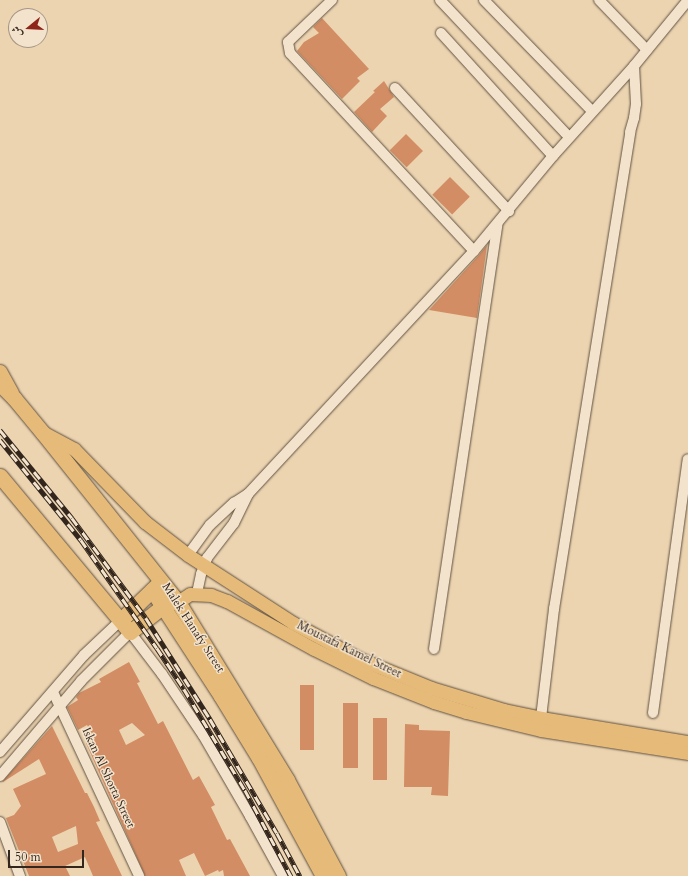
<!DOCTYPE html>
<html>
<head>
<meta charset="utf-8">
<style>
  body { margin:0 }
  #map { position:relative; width:688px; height:876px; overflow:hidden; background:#ecd4b1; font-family:Cardo,Amiri,serif }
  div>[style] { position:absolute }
  .building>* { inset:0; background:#d38d64; transform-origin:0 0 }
  .roads { filter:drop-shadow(0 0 1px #615241) drop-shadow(0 0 1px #615241) }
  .minor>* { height:10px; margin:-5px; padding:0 5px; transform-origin:5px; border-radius:5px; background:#f3e3cc }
  .major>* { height:13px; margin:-6.5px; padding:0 6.5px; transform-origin:6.5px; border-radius:6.5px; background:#e6ba78 }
  .highway>* { height:15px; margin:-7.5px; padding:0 7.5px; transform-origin:7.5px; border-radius:7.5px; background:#e6ba78 }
  .rail>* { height:4.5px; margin-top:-2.25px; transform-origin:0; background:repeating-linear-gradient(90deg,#f3e3cc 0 9px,#33261c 0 18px); box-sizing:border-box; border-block:1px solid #33261c }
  span { translate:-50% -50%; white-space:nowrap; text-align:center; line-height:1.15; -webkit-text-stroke:3px #f3e3cc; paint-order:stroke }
  .street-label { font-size:12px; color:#33261c }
  .north { position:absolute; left:8px; top:8px; width:40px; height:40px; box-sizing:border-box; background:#f3e3cc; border:1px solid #a69786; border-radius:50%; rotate:252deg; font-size:11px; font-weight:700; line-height:16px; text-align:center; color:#33261c }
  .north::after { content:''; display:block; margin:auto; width:14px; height:18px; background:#8f2418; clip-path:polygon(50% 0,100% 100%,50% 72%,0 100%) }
  .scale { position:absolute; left:8px; top:850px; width:76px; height:18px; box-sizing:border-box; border:2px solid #33261c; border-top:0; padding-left:5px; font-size:12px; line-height:14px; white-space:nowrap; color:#33261c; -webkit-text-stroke:3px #f3e3cc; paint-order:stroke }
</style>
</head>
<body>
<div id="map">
  <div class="building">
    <i style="clip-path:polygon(322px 18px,369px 69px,357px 78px,360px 81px,342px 99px,297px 51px,304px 42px,319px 33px,313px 27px)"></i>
    <i style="clip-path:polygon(384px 81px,394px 97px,380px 109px,387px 116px,372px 132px,354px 112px,375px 92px,373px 91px)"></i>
    <i style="left:406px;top:134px;width:24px;height:23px;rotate:45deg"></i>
    <i style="left:450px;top:177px;width:28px;height:25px;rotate:45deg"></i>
    <i style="clip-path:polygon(487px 245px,477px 318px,429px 310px,479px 255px)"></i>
    <i style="clip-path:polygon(evenodd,129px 662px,140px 682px,137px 683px,158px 724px,163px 721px,193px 780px,199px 776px,215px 805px,211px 807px,227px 840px,230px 839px,250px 876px,224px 876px,223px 870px,219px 872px,218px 870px,205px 876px,194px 853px,179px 860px,186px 876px,145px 876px,86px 743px,95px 739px,87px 725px,78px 730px,67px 707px,78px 700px,76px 697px,79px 693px,101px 682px,99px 679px,129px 662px,132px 723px,145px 735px,126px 745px,119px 730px,132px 723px)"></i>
    <i style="left:300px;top:685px;width:14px;height:65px"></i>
    <i style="left:343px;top:703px;width:15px;height:65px"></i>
    <i style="left:373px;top:718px;width:14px;height:62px"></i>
    <i style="clip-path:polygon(405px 724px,419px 725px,419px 730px,450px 731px,448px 796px,431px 795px,432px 787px,404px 787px)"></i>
    <i style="clip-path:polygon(evenodd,52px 726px,85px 793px,87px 793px,94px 807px,100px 821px,96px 822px,122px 876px,93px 876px,85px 857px,65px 866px,70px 876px,29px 876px,6px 818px,14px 815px,21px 806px,13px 789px,46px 774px,39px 759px,3px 782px,2px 782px,52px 726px,76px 826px,78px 844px,58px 852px,52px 837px,76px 826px)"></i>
  </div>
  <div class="roads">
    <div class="minor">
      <i style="left:332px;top:0;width:61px;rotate:136.3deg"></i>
      <i style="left:288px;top:42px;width:11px;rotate:80deg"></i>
      <i style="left:290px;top:53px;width:270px;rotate:47.1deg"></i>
      <i style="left:440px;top:0;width:188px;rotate:46.7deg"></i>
      <i style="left:484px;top:0;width:155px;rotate:45.8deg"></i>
      <i style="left:599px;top:0;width:69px;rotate:46.2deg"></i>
      <i style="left:441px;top:33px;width:166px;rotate:47.7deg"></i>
      <i style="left:395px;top:88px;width:168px;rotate:47.2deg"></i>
      <i style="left:188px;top:555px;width:37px;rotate:-54deg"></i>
      <i style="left:210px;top:525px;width:33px;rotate:-43deg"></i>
      <i style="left:234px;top:503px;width:17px;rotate:-33deg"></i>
      <i style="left:248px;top:494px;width:332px;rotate:-47.1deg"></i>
      <i style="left:474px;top:251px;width:124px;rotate:-50.3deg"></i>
      <i style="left:553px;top:156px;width:121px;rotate:-48deg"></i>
      <i style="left:634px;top:66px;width:85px;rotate:-50.7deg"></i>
      <i style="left:197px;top:593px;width:19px;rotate:-78deg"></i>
      <i style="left:201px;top:574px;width:17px;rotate:-69deg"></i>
      <i style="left:207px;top:558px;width:44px;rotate:-52.4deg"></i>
      <i style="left:234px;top:523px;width:32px;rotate:-64deg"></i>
      <i style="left:434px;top:649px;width:429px;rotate:-81.5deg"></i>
      <i style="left:53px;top:692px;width:203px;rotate:64.9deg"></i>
      <i style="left:653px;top:713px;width:256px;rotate:-82.2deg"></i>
      <i style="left:541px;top:718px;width:110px;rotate:-83.2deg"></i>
      <i style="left:554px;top:609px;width:483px;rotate:-80.9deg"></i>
      <i style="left:630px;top:132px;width:15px;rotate:-74deg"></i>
      <i style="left:634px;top:118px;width:14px;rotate:-82deg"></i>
      <i style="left:636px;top:104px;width:38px;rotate:-93deg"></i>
      <i style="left:0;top:752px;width:128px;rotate:-49.1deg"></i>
      <i style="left:84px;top:655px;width:51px;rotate:-43.4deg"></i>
      <i style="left:0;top:776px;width:125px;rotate:-49.5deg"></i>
      <i style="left:81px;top:681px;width:69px;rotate:-45deg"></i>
      <i style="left:130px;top:632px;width:53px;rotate:52.7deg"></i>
      <i style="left:162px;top:674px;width:73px;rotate:56.1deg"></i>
      <i style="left:203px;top:735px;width:94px;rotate:59.9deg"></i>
      <i style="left:250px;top:816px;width:68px;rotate:61.2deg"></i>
      <i style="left:0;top:822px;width:58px;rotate:69.7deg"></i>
    </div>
    <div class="major">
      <i style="left:0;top:371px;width:25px;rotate:61deg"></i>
      <i style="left:44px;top:433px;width:34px;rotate:28deg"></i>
      <i style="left:74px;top:449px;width:102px;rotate:45.8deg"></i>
      <i style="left:145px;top:522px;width:54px;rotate:37.5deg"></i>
      <i style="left:188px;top:555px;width:125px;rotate:32.9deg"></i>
      <i style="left:293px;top:623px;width:76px;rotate:28.2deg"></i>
      <i style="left:360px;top:659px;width:77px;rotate:22.2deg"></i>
      <i style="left:431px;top:688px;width:76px;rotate:16.8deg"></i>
      <i style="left:504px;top:710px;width:38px;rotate:12deg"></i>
      <i style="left:541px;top:718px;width:149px;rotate:9.3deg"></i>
      <i style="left:178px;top:602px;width:14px;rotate:-34deg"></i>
      <i style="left:190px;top:594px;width:21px;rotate:3deg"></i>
      <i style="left:211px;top:595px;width:17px;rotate:21deg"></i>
      <i style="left:227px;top:601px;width:99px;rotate:28.9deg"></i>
      <i style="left:314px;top:649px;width:66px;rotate:26.2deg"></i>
      <i style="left:373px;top:678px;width:66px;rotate:21.5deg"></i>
      <i style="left:434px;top:702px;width:34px;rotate:17deg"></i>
      <i style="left:466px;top:712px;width:77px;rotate:13.5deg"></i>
      <i style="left:541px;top:730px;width:149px;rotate:8.9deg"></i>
    </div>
    <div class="highway">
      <i style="left:0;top:384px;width:20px;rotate:45deg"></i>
      <i style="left:14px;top:398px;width:45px;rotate:50.4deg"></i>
      <i style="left:43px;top:433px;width:216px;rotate:51.4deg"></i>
      <i style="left:178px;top:602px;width:209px;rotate:58.5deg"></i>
      <i style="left:287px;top:780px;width:109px;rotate:62deg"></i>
      <i style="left:0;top:476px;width:203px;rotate:50.2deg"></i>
      <i style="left:130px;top:632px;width:42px;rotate:-38.2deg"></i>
      <i style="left:163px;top:606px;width:10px;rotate:-24deg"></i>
      <i style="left:152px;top:590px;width:126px;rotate:56.9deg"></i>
      <i style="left:221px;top:696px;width:73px;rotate:58.5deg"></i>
      <i style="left:259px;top:758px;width:134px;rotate:61.5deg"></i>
      <i style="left:121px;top:620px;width:53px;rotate:-44.2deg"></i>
    </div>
  </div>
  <div class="rail">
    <i style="left:0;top:430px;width:114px;rotate:50.7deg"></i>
    <i style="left:72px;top:518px;width:124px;rotate:53.5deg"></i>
    <i style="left:146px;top:618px;width:120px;rotate:57.6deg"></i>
    <i style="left:210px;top:719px;width:132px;rotate:59.6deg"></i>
    <i style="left:277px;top:833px;width:49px;rotate:61.9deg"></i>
    <i style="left:0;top:440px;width:129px;rotate:51deg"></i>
    <i style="left:81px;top:540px;width:132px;rotate:54.9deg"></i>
    <i style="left:157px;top:648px;width:49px;rotate:56.6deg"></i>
    <i style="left:184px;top:689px;width:118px;rotate:58.9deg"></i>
    <i style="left:245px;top:790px;width:98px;rotate:61.9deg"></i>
  </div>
  <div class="street-label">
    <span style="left:193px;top:628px;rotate:57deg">Malek Hanafy Street</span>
    <span style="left:349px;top:650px;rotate:26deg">Moustafa Kamel Street</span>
    <span style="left:108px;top:778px;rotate:65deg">Iskan Al Shorta Street</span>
  </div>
  <div class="north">ش</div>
  <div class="scale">50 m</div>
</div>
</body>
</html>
